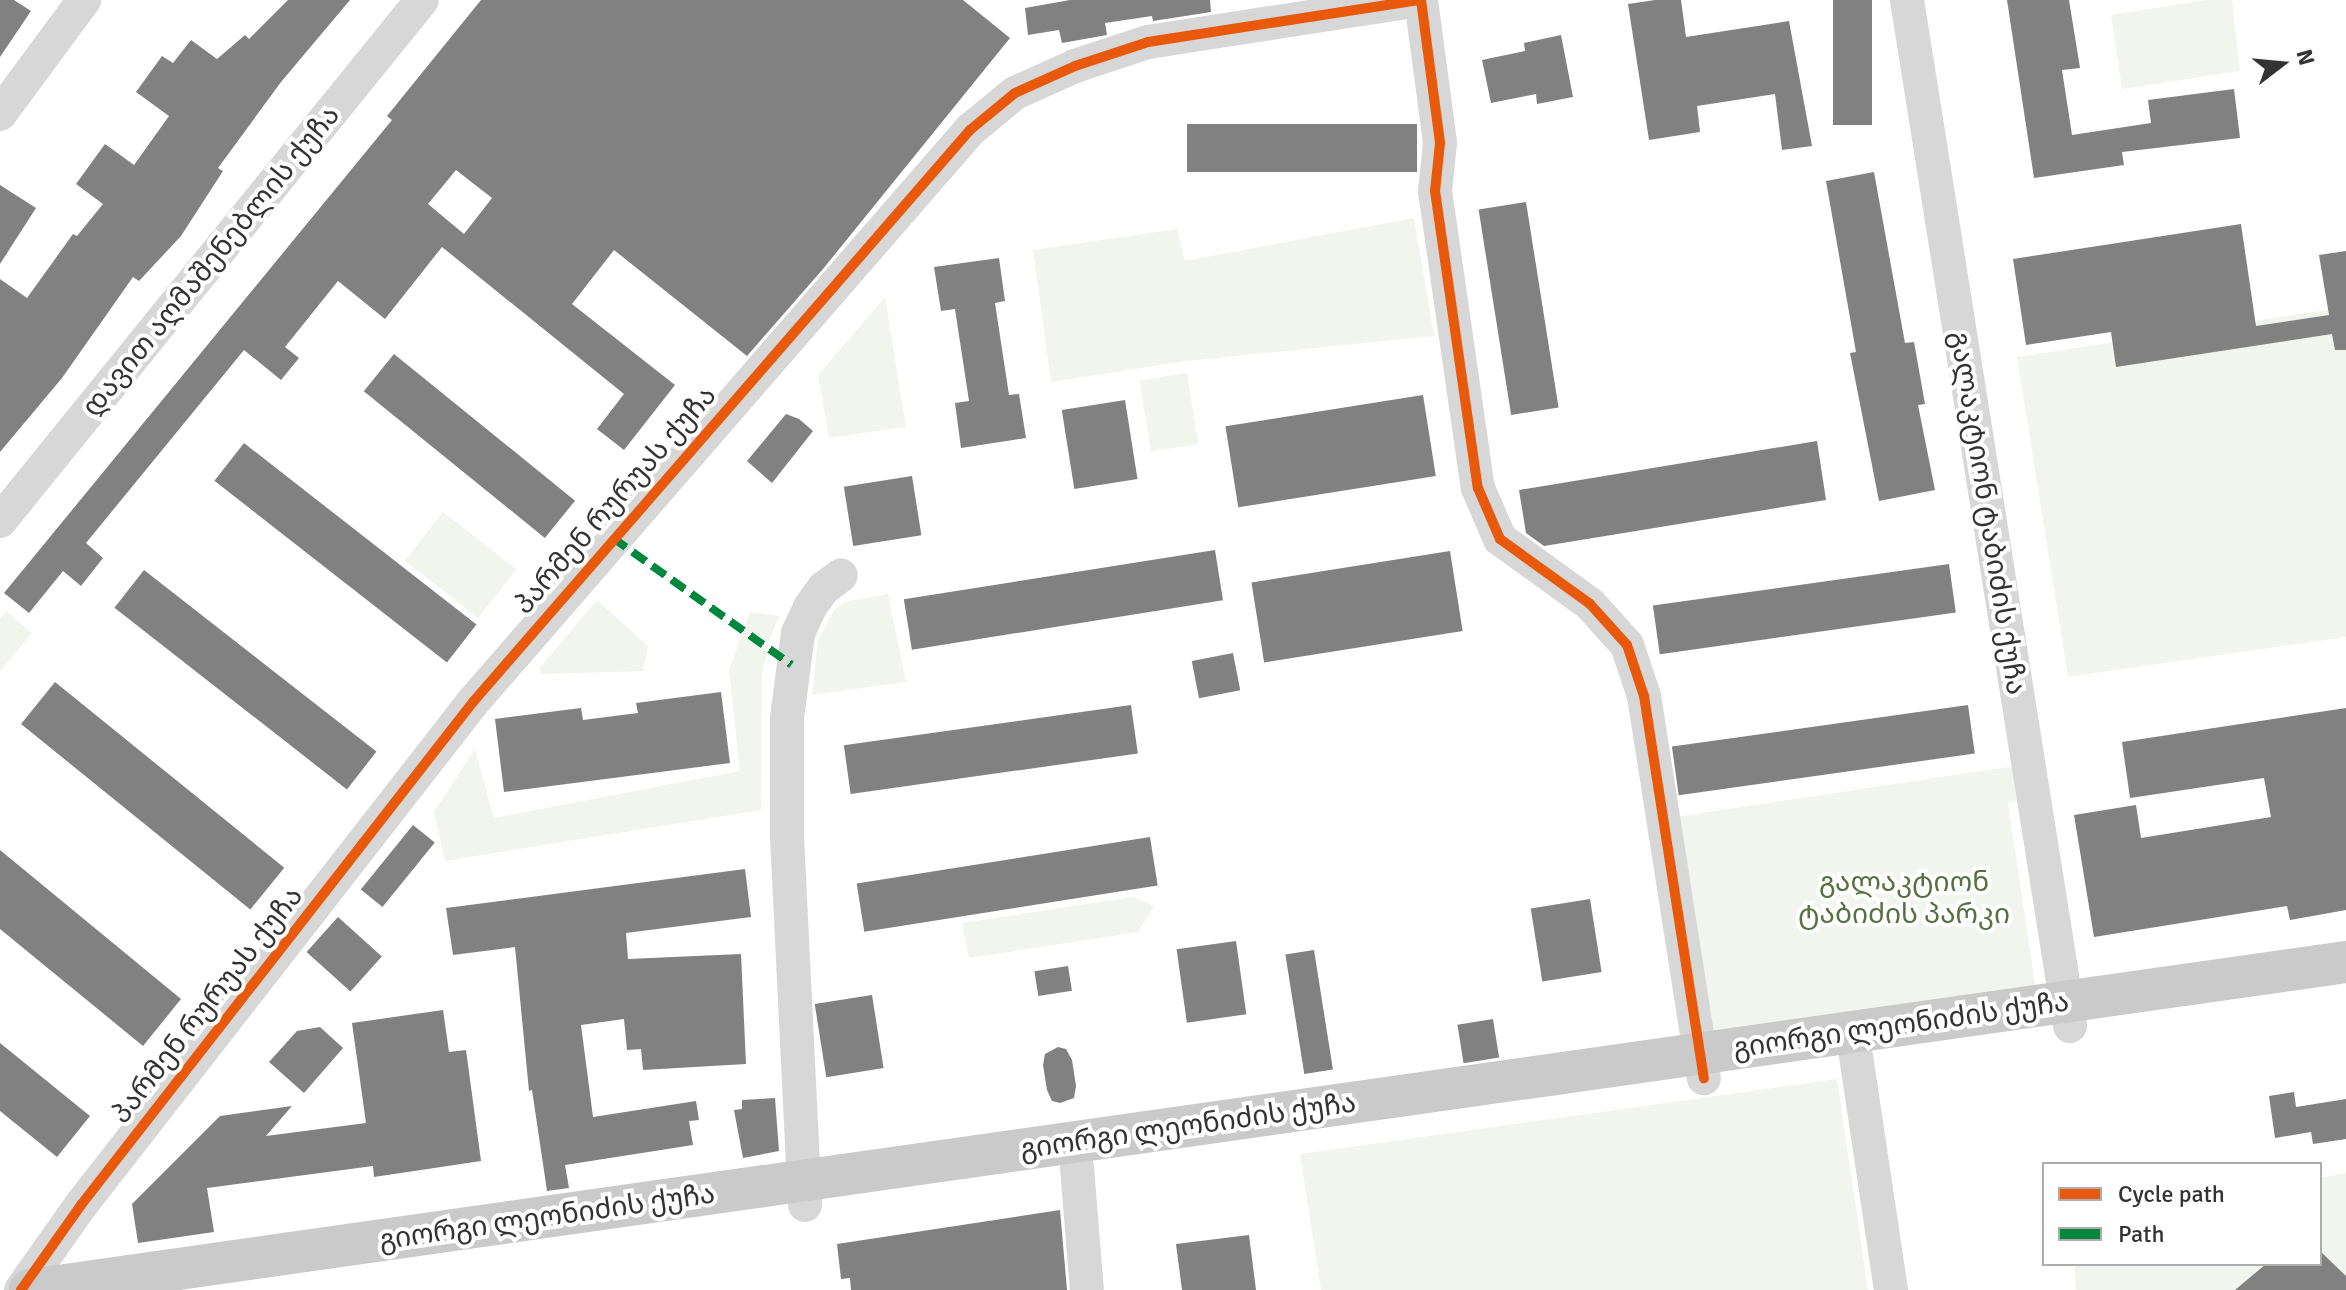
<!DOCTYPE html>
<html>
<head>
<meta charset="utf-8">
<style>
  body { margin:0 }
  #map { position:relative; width:2346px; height:1290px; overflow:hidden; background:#fff; font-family:Signika,"Noto Sans Georgian",sans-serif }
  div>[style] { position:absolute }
  .green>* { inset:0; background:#f1f5ed; transform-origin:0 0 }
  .building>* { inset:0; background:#818181; transform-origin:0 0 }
  .minor>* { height:34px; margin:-17px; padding:0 17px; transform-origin:17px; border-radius:17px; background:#d7d7d7 }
  .major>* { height:42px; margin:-21px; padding:0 21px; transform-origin:21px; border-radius:21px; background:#cacaca }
  .quiet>* { height:8px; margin-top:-4px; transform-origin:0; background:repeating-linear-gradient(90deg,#00873e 0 16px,transparent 0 24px) }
  .cycleway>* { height:10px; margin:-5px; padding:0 5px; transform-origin:5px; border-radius:5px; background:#e8590c }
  span { translate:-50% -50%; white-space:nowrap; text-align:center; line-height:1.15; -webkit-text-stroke:8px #fff; paint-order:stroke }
  .street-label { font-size:28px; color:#333 }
  .park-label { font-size:28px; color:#56703f }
  .legend { position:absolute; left:2042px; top:1162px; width:280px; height:104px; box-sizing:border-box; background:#fff; border:2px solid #adadad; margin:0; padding:10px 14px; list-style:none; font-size:24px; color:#333 }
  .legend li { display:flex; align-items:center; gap:16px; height:40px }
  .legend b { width:40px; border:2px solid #adadad }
  .north { position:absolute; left:2242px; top:24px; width:80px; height:80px; -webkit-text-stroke:6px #fff; paint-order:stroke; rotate:74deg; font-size:22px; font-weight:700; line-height:32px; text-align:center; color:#333 }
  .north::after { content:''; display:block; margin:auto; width:28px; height:36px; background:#333; clip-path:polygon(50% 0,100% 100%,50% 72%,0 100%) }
</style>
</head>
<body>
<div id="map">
  <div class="green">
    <i style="clip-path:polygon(2207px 0,2232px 0,2240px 71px,2122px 89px,2111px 15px)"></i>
    <i style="clip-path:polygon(1414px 218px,1434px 336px,1186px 361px,1051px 382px,1033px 250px,1177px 229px,1185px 261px)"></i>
    <i style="clip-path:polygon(885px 297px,906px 427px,829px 438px,818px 375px)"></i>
    <i style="clip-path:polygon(2346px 307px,2346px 637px,2068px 677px,2017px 357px)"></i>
    <i style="left:1187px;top:373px;width:72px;height:48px;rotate:81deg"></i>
    <i style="left:443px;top:512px;width:93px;height:62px;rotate:38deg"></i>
    <i style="clip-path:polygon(888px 594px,906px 682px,812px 695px,818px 640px,834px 610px,845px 602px)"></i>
    <i style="clip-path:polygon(597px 600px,648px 646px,643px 671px,543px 674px,539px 669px)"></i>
    <i style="clip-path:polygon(6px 611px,32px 633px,0 672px,0 619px)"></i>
    <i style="clip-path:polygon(750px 612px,779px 616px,769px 641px,762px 676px,761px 810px,445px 861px,434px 812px,475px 749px,494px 818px,740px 771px,729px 670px)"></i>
    <i style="clip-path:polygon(2014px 766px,2019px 800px,2008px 803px,2035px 984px,2024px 997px,1707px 1042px,1669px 818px)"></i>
    <i style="clip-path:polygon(1132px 897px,1154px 906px,1138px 932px,969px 958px,962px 923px)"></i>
    <i style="clip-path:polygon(1837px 1079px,1868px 1290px,1321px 1290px,1300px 1154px)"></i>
    <i style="clip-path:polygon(2346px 1173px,2346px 1290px,2076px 1290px,2075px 1264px,2320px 1264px,2320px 1178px)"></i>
  </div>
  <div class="building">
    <i style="clip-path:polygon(0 0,14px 0,31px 11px,0 57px)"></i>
    <i style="clip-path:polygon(288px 0,350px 0,281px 82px,218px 168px,223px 171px,181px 236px,139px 281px,133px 277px,62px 378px,0 452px,0 279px,27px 298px,73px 234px,77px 236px,103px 204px,76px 184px,105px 144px,134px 165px,169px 116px,136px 92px,162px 56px,173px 63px,191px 40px,217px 59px,245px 35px,249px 39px)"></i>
    <i style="clip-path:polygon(evenodd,481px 0,963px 0,1010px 38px,823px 269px,747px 356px,614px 250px,572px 304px,675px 385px,624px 450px,597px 429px,624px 394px,442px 247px,385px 319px,338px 281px,285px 347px,299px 358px,281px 380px,244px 350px,86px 543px,103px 558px,81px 586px,63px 571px,29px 613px,4px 593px,392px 120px,387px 116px,481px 0,456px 170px,492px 198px,464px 234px,428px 204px,456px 170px)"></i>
    <i style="clip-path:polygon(1070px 0,1210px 0,1211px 12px,1153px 21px,1152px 16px,1105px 23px,1107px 35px,1062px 43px,1059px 30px,1028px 35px,1025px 8px)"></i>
    <i style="clip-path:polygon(1655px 0,1681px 0,1686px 37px,1789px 21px,1812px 146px,1782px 150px,1775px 94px,1697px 106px,1700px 132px,1649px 140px,1628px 4px)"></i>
    <i style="left:1833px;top:0;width:39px;height:125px"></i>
    <i style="clip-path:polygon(2007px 0,2069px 0,2080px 68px,2062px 70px,2072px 135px,2151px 123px,2148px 100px,2234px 89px,2240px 138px,2122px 152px,2124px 165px,2034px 178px)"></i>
    <i style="clip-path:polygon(1561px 35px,1573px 97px,1537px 104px,1536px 94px,1491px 103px,1482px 60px,1525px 51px,1524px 43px)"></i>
    <i style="left:1417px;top:124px;width:48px;height:230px;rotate:90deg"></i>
    <i style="clip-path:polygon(1874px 172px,1905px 343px,1914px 342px,1925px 404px,1918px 405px,1935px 490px,1879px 501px,1850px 353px,1856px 352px,1826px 181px)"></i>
    <i style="clip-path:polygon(0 185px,36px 208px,0 264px)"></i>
    <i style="left:1526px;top:202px;width:208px;height:48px;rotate:81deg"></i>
    <i style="clip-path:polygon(2241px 224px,2256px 326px,2329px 315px,2319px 255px,2346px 251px,2346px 350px,2335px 350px,2332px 334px,2116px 367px,2111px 332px,2026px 345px,2013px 259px)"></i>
    <i style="clip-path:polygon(999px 258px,1005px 301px,995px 303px,1009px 395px,1019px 394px,1026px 438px,961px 448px,955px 403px,969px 401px,955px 309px,941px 311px,934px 267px)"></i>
    <i style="left:394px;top:354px;width:233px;height:48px;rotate:39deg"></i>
    <i style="left:1423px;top:395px;width:82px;height:200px;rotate:81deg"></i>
    <i style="left:1125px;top:400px;width:80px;height:64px;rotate:81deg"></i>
    <i style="clip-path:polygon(786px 414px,799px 419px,813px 431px,772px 483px,747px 461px)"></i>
    <i style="clip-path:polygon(1817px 441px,1826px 500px,1544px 546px,1526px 533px,1519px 490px)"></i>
    <i style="left:244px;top:443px;width:295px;height:48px;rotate:38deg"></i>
    <i style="left:912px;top:476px;width:60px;height:69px;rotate:81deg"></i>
    <i style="left:1215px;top:550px;width:51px;height:315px;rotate:81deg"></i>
    <i style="left:1450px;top:551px;width:81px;height:201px;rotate:81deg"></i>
    <i style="left:1949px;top:564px;width:49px;height:299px;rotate:82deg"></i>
    <i style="left:144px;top:570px;width:295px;height:48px;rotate:38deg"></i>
    <i style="left:1233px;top:653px;width:38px;height:42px;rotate:79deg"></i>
    <i style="left:55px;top:682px;width:295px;height:54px;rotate:39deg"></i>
    <i style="clip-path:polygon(721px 692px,730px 763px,504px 792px,495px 719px,581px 708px,583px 720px,638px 713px,636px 703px)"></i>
    <i style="left:1131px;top:705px;width:49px;height:290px;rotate:82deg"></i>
    <i style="left:1968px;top:705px;width:49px;height:299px;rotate:82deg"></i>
    <i style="clip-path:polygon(2346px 708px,2346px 910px,2290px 920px,2287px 906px,2094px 937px,2074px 815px,2136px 805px,2141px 838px,2271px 817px,2264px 778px,2130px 798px,2122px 742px)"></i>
    <i style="left:413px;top:825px;width:28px;height:83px;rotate:39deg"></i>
    <i style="left:1150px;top:837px;width:49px;height:297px;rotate:81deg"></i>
    <i style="clip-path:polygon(0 850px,181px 999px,143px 1046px,0 929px)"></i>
    <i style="clip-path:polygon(745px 869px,751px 917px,626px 933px,628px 959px,741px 954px,746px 1064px,643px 1070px,641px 1049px,627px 1050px,624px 1019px,581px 1025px,593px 1117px,696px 1101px,699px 1120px,689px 1121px,693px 1145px,565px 1165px,569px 1188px,547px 1191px,532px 1090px,529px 1091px,515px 947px,453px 955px,446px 908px)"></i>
    <i style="left:1590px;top:899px;width:74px;height:60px;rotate:81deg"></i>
    <i style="left:338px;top:917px;width:59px;height:47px;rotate:42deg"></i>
    <i style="left:1236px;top:941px;width:74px;height:60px;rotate:82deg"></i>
    <i style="left:1314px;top:950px;width:121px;height:29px;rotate:81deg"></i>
    <i style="left:1068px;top:966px;width:25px;height:34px;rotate:81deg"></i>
    <i style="left:872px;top:995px;width:74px;height:58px;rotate:81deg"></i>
    <i style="clip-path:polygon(443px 1010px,449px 1052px,466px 1050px,481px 1161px,374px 1177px,373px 1166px,207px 1188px,214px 1232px,138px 1243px,132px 1204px,220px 1116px,292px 1106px,266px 1136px,366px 1123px,352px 1023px)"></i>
    <i style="left:1493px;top:1019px;width:39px;height:36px;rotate:81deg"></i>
    <i style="clip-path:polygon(320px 1027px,343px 1048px,304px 1093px,269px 1062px,297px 1031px)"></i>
    <i style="clip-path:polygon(0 1043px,90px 1116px,57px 1157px,0 1111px)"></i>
    <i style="clip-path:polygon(1058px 1047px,1066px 1049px,1072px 1060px,1076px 1086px,1074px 1098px,1060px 1103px,1052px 1101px,1047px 1090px,1043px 1065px,1045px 1054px)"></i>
    <i style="clip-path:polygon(2294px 1092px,2296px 1107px,2346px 1099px,2346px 1139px,2313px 1144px,2311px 1132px,2275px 1138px,2269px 1096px)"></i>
    <i style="clip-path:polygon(775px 1098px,779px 1151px,743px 1158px,734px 1110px,742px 1109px,742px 1100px)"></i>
    <i style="clip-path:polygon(1060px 1210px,1067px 1290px,851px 1290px,850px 1278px,841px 1279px,837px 1244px)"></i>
    <i style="clip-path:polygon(1249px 1235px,1256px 1290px,1182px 1290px,1176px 1244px)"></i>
    <i style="clip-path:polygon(2320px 1251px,2346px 1276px,2346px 1290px,2235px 1290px,2266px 1264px,2320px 1264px)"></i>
  </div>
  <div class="minor">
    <i style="left:1421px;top:0;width:144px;rotate:82.4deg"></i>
    <i style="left:1440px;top:143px;width:48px;rotate:95.9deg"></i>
    <i style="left:1435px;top:191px;width:300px;rotate:81.8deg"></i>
    <i style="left:1478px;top:488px;width:56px;rotate:66.7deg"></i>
    <i style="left:1500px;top:539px;width:111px;rotate:35.8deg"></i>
    <i style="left:1590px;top:604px;width:55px;rotate:47.9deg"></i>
    <i style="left:1627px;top:645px;width:54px;rotate:71.6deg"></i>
    <i style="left:1644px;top:696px;width:387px;rotate:81.1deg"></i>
    <i style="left:1907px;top:0;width:1039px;rotate:80.97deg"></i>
    <i style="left:0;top:114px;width:142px;rotate:-53.6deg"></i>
    <i style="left:0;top:521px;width:670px;rotate:-50.99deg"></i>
    <i style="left:1856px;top:1056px;width:237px;rotate:81.5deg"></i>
    <i style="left:1077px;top:1167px;width:123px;rotate:85.4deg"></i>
    <i style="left:805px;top:1205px;width:369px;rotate:-92.8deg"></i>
    <i style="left:787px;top:836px;width:118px;rotate:-90deg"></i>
    <i style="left:787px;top:718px;width:86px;rotate:-82.6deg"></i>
    <i style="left:798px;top:633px;width:29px;rotate:-65deg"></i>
    <i style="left:810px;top:607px;width:24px;rotate:-54deg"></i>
    <i style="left:824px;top:588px;width:21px;rotate:-37deg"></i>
    <i style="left:21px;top:1290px;width:104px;rotate:-54.8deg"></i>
    <i style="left:81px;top:1205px;width:638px;rotate:-52.07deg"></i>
    <i style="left:473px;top:702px;width:758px;rotate:-49.01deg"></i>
    <i style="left:970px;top:130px;width:58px;rotate:-39.4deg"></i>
    <i style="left:1015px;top:93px;width:66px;rotate:-24.2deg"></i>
    <i style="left:1075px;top:66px;width:77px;rotate:-18.2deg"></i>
    <i style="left:1148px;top:42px;width:274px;rotate:-8.8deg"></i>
  </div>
  <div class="major">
    <i style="left:30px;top:1290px;width:2339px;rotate:-8.06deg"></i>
  </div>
  <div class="quiet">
    <i style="left:613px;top:538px;width:219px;rotate:35.4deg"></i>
  </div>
  <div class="cycleway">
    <i style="left:1421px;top:0;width:144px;rotate:82.4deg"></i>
    <i style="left:1440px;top:143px;width:48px;rotate:95.9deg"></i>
    <i style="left:1435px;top:191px;width:300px;rotate:81.8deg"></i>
    <i style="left:1478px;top:488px;width:56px;rotate:66.7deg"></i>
    <i style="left:1500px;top:539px;width:111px;rotate:35.8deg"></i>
    <i style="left:1590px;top:604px;width:55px;rotate:47.9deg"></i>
    <i style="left:1627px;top:645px;width:54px;rotate:71.6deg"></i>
    <i style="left:1644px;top:696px;width:387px;rotate:81.1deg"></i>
    <i style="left:21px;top:1290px;width:104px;rotate:-54.8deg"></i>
    <i style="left:81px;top:1205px;width:638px;rotate:-52.07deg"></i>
    <i style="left:473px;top:702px;width:758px;rotate:-49.01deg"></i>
    <i style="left:970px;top:130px;width:58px;rotate:-39.4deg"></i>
    <i style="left:1015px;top:93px;width:66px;rotate:-24.2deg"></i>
    <i style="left:1075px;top:66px;width:77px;rotate:-18.2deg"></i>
    <i style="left:1148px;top:42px;width:274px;rotate:-8.8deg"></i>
  </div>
  <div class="street-label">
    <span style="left:211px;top:261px;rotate:-51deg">დავით აღმაშენებლის ქუჩა</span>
    <span style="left:615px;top:500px;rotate:-49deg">პარმენ რურუას ქუჩა</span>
    <span style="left:1988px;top:513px;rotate:81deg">გალაკტიონ ტაბიძის ქუჩა</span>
    <span style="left:207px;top:1005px;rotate:-52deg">პარმენ რურუას ქუჩა</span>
    <span style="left:1901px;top:1025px;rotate:-8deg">გიორგი ლეონიძის ქუჩა</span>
    <span style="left:1188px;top:1126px;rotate:-8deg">გიორგი ლეონიძის ქუჩა</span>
    <span style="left:547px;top:1217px;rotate:-8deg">გიორგი ლეონიძის ქუჩა</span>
  </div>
  <div class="park-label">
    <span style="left:1904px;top:898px">გალაკტიონ<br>ტაბიძის პარკი</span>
  </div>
  <ul class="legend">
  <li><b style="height:10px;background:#e8590c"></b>Cycle path</li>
  <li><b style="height:10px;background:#00873e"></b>Path</li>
  </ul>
  <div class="north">N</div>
</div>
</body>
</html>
